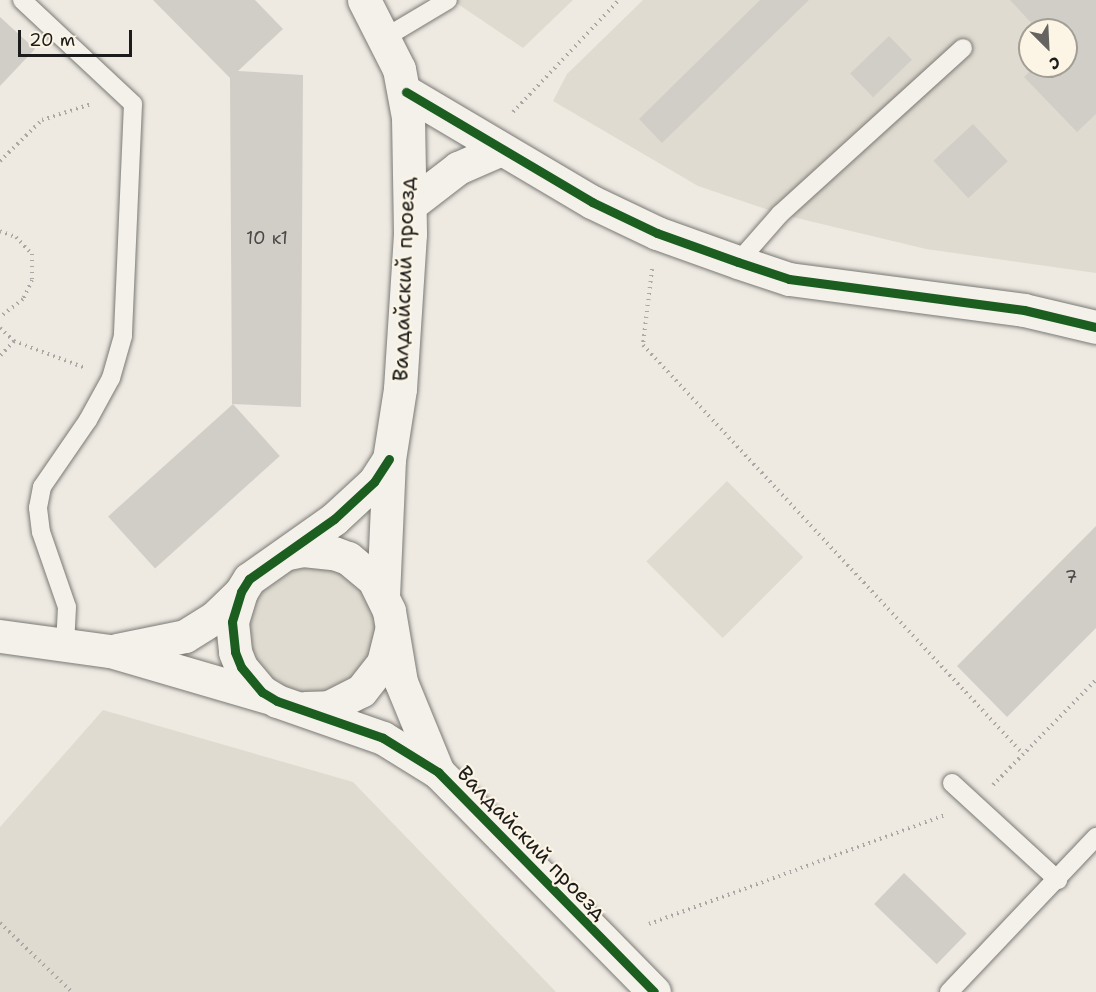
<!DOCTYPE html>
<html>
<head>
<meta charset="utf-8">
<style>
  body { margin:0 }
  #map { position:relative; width:1096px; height:992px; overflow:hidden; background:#eeeae2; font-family:"Shantell Sans",sans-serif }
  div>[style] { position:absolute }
  .built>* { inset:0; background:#e0dbd0 }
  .green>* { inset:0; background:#dfdbd0; transform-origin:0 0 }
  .building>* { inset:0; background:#d1cec8; transform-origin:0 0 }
  .path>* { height:4px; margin-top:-2px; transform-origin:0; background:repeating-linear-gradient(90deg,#aaa8a4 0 1.5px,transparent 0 6px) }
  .roads { filter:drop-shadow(0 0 2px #7a7975) drop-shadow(0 0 2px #7a7975) }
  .service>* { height:18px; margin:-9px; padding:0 9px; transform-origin:9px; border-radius:9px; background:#f4f1ea }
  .minor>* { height:33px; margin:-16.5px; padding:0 16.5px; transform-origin:16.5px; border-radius:16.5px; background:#f4f1ea }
  .cycleway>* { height:9px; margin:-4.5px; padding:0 4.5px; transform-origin:4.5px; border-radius:4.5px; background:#1b5e20 }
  span { translate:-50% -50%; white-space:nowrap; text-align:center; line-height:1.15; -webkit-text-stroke:4.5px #fcf5e5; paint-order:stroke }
  .number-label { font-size:18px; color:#494847 }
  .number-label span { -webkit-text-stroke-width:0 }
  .street-label { font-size:21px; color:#1c1c1c }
  .north { position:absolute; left:1018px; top:18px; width:60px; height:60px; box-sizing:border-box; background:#fcf5e5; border:2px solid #a29e95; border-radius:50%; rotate:156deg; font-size:16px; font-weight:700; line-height:24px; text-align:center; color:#1c1c1c }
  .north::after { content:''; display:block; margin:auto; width:21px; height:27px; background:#666461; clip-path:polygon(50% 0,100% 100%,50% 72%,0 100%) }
  .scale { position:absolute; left:18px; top:30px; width:114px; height:27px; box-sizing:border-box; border:3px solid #1c1c1c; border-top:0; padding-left:8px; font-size:18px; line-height:21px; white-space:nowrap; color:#1c1c1c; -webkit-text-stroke:4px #fcf5e5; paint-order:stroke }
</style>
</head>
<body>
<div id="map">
  <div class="built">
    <i style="clip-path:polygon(452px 0,573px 0,523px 48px)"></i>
    <i style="clip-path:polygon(evenodd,643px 0,1096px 0,1096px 273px,926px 249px,780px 214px,698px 186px,553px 101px,567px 74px,643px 0,1030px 30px,1066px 30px,1066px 66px,1030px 66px,1030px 30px)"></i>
    <i style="clip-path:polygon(103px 710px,353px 782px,556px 992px,0 992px,0 827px)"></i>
  </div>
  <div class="green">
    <i style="left:727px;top:481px;width:108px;height:114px;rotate:45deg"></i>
    <i style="clip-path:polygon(306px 560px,359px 578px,381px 629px,360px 680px,301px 699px,250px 665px,246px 604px,256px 586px)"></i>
  </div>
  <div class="building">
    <i style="clip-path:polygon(153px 0,255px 0,283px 29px,238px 71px,303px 75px,301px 407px,232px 404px,230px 78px)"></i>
    <i style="clip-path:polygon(760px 0,809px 0,662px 143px,639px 119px)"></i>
    <i style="clip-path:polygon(1010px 0,1096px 0,1096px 114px,1077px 132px,1024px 77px,1035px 66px,1066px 66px,1066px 30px,1038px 30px)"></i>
    <i style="clip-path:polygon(0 17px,35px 49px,0 86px)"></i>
    <i style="left:889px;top:36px;width:33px;height:54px;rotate:46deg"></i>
    <i style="left:973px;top:124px;width:51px;height:54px;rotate:47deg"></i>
    <i style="left:233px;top:404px;width:70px;height:168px;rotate:48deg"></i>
    <i style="clip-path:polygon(1096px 526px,1096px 628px,1007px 717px,957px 666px)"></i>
    <i style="left:904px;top:873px;width:87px;height:43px;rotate:44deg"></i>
  </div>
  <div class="path">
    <i style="left:513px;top:112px;width:154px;rotate:-46.6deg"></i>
    <i style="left:0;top:161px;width:59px;rotate:-44.3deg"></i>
    <i style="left:42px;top:120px;width:52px;rotate:-18.1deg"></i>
    <i style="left:0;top:231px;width:17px;rotate:21deg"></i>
    <i style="left:16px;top:237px;width:23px;rotate:47deg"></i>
    <i style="left:32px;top:254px;width:26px;rotate:90deg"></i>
    <i style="left:32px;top:280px;width:21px;rotate:115deg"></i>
    <i style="left:23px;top:299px;width:29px;rotate:142deg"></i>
    <i style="left:652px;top:269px;width:77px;rotate:96.8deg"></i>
    <i style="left:643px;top:345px;width:558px;rotate:47.1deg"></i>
    <i style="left:0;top:328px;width:19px;rotate:43deg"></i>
    <i style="left:14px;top:341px;width:21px;rotate:133deg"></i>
    <i style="left:14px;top:341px;width:76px;rotate:20.8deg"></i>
    <i style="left:993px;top:785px;width:147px;rotate:-45.6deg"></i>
    <i style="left:0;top:923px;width:100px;rotate:43.8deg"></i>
    <i style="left:649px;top:924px;width:315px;rotate:-20.2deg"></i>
  </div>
  <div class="roads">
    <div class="service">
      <i style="left:22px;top:0;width:152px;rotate:43.1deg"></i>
      <i style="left:133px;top:104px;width:232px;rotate:92.5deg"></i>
      <i style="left:123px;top:336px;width:44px;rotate:105.9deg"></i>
      <i style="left:111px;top:378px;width:48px;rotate:118.7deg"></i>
      <i style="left:88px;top:420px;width:81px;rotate:124.5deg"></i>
      <i style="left:42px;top:487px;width:21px;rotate:101deg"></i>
      <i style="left:38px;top:508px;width:24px;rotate:83deg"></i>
      <i style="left:41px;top:532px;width:79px;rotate:70.9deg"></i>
      <i style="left:67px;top:607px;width:39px;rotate:93deg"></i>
      <i style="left:386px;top:37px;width:72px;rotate:-30.8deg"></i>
      <i style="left:738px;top:262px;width:64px;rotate:-48.8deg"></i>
      <i style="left:780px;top:214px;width:247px;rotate:-42.2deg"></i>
      <i style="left:952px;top:783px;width:144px;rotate:42.5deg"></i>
      <i style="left:949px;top:992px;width:214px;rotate:-46.5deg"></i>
    </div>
    <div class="minor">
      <i style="left:364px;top:0;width:77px;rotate:63.1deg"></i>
      <i style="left:399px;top:69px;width:49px;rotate:79.4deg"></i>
      <i style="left:408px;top:117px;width:117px;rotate:89deg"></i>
      <i style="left:410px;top:234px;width:155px;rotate:93.7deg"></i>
      <i style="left:400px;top:389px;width:71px;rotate:98.9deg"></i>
      <i style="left:389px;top:459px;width:135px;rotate:92.5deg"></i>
      <i style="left:406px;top:92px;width:216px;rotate:30.6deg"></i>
      <i style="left:592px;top:202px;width:72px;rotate:25.5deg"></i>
      <i style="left:657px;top:233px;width:86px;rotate:19.7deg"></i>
      <i style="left:738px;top:262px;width:54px;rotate:18.4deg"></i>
      <i style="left:789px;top:279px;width:237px;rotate:7.5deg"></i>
      <i style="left:1024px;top:310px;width:74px;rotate:13.3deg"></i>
      <i style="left:410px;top:205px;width:61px;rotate:-37.6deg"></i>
      <i style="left:458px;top:168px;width:47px;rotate:-23.8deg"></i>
      <i style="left:389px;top:459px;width:27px;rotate:123deg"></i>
      <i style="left:374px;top:482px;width:54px;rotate:137.2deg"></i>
      <i style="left:334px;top:519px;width:104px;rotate:144.8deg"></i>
      <i style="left:249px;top:579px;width:15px;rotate:122deg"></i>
      <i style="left:241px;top:592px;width:31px;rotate:107deg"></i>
      <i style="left:232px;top:622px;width:30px;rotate:84deg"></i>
      <i style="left:235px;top:652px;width:16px;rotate:68deg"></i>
      <i style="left:241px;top:667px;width:33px;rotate:50deg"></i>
      <i style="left:262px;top:692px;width:17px;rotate:31deg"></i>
      <i style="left:277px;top:701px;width:112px;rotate:19.2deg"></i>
      <i style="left:383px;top:738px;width:65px;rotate:31.7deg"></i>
      <i style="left:438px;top:772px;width:308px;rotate:45.5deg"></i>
      <i style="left:288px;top:553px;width:15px;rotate:-11deg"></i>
      <i style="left:303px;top:550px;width:31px;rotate:6deg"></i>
      <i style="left:334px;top:553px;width:15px;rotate:20deg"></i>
      <i style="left:348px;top:558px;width:34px;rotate:40deg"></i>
      <i style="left:374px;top:580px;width:34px;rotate:64deg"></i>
      <i style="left:389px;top:611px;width:72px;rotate:80.4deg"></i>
      <i style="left:401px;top:682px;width:97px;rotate:67.7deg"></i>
      <i style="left:0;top:636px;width:111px;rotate:7.8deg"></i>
      <i style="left:110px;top:651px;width:164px;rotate:16.3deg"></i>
      <i style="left:117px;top:650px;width:69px;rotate:-11.6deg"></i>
      <i style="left:185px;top:636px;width:34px;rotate:-32deg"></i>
      <i style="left:214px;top:618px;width:37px;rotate:-44deg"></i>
      <i style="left:305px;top:708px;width:24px;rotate:-2deg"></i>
      <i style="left:329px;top:707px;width:36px;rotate:-27deg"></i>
      <i style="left:361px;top:691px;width:36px;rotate:-52deg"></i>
      <i style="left:383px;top:663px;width:32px;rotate:-76deg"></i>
    </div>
  </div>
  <div class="cycleway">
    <i style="left:406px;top:92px;width:216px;rotate:30.6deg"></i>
    <i style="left:592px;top:202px;width:72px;rotate:25.5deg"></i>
    <i style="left:657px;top:233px;width:86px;rotate:19.7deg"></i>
    <i style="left:738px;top:262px;width:54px;rotate:18.4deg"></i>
    <i style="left:789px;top:279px;width:237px;rotate:7.5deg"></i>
    <i style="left:1024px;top:310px;width:74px;rotate:13.3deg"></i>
    <i style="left:389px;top:459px;width:27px;rotate:123deg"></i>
    <i style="left:374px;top:482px;width:54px;rotate:137.2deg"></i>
    <i style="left:334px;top:519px;width:104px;rotate:144.8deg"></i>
    <i style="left:249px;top:579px;width:15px;rotate:122deg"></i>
    <i style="left:241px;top:592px;width:31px;rotate:107deg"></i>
    <i style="left:232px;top:622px;width:30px;rotate:84deg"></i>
    <i style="left:235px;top:652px;width:16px;rotate:68deg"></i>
    <i style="left:241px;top:667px;width:33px;rotate:50deg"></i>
    <i style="left:262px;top:692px;width:17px;rotate:31deg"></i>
    <i style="left:277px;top:701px;width:112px;rotate:19.2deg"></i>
    <i style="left:383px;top:738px;width:65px;rotate:31.7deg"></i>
    <i style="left:438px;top:772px;width:308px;rotate:45.5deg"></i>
  </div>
  <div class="number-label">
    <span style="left:267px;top:238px">10 к1</span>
    <span style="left:1071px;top:577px">7</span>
  </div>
  <div class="street-label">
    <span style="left:404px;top:279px;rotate:-88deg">Валдайский проезд</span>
    <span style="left:532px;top:843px;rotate:46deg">Валдайский проезд</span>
  </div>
  <div class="north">С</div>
  <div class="scale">20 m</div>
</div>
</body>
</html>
